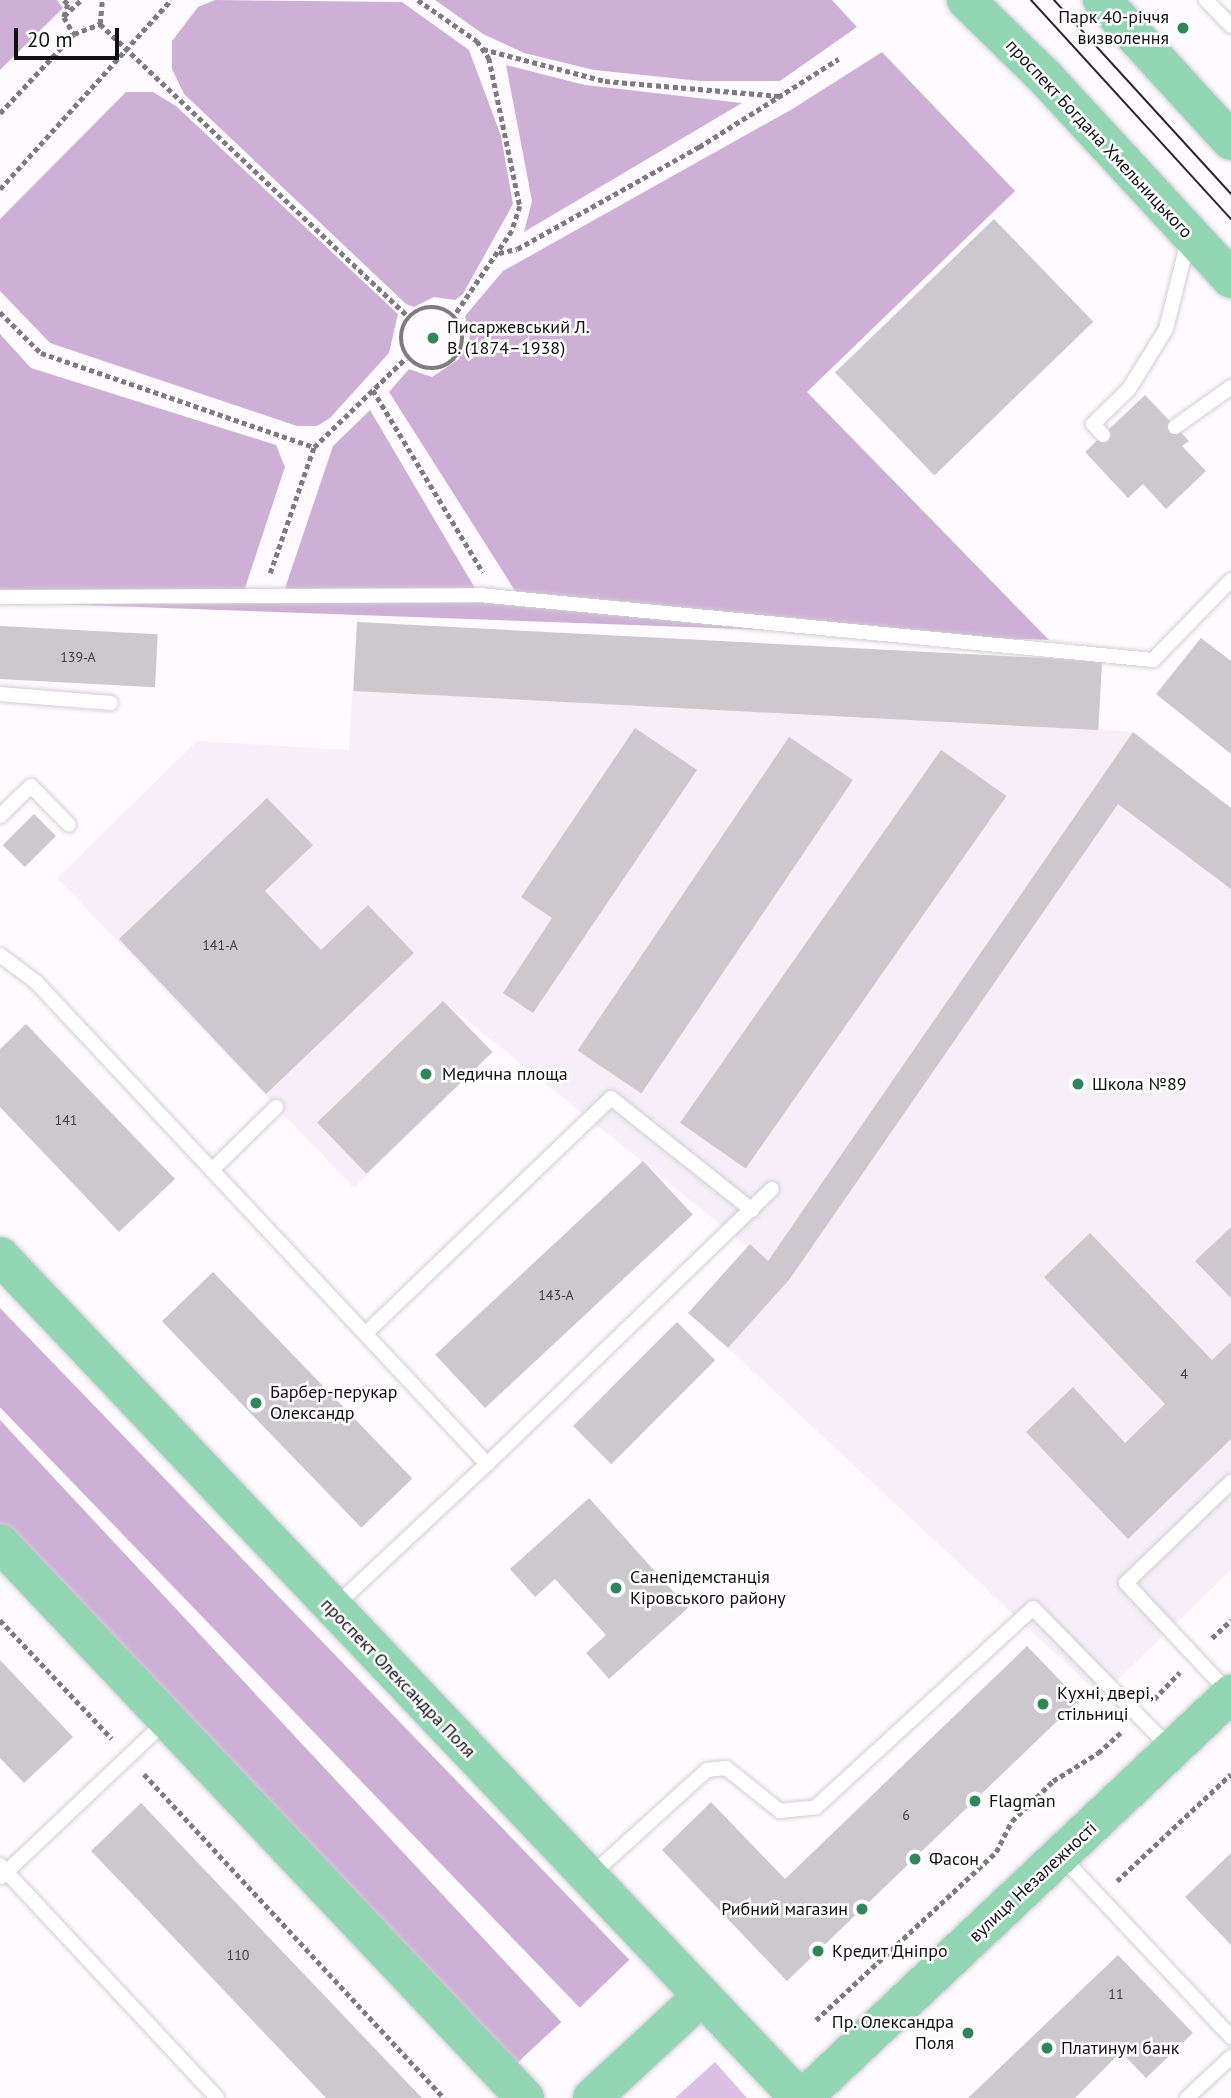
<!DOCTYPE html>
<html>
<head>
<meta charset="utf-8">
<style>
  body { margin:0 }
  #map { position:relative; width:1231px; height:2098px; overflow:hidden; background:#fefaff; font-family:"PT Sans",sans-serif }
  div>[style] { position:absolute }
  .built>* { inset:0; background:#f6eef9 }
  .green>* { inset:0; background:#ddc0e6 }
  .forest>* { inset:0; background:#ceb0d7; transform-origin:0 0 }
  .building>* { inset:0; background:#ccc8ce; transform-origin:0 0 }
  .path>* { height:4.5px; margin-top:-2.25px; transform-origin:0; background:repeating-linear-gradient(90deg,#7d7b7e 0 5px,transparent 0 8.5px) }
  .path>.ring { margin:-2.25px; padding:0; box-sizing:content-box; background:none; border:4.5px solid #7d7b7e; border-radius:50% }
  .roads { filter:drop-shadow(0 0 2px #d1cdd2) drop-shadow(0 0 2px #d1cdd2) }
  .service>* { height:14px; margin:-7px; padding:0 7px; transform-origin:7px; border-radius:7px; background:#fff }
  .primary>* { height:38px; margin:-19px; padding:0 19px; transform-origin:19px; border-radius:19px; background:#92d6b3 }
  .tram>* { height:2px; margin:-1px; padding:0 1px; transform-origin:1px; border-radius:1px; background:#282729 }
  .dots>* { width:19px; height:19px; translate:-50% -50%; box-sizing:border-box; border:4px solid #fff; border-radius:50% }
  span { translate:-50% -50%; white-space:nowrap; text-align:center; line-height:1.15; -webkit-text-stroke:5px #fff; paint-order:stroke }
  .number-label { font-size:14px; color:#3f3d40 }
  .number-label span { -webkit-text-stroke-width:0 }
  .poi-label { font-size:18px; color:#100f11 }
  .right { translate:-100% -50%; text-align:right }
  .left { translate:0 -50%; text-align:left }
  .street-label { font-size:18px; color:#100f11 }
  .scale { position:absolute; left:14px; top:28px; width:105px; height:32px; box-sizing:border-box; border:4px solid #100f11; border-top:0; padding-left:9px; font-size:21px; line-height:24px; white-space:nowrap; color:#100f11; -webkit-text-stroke:5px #fff; paint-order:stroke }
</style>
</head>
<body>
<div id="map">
  <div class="built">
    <i style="clip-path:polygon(357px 622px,1102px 665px,1097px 729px,1133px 732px,1157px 752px,1231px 889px,1231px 1570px,1101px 1696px,728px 1348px,789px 1280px,449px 1006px,493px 1052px,354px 1188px,57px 878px,197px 741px,349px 750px)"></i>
  </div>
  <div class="green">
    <i style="clip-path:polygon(715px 2062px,747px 2098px,675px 2098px)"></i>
  </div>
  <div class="forest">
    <i style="clip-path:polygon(0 0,57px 0,63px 8px,0 70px)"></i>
    <i style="clip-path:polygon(215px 0,402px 2px,469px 50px,501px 136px,513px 204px,463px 294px,455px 300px,434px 297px,414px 307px,406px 304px,184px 94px,172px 69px,172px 41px,198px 7px)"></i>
    <i style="clip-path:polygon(435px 0,832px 0,857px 27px,780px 81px,701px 81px,594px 70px,524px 53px,483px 34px)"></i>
    <i style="clip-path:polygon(882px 52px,1015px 191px,807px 392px,1049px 640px,0 602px,0 334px,31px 368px,276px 445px,285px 467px,242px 597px,282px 597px,333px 446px,370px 410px,479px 595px,519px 597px,389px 392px,409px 369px,432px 377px,459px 359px,470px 336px,465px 316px,503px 271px,794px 108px)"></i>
    <i style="clip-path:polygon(506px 65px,585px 85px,742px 103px,524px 232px,532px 201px)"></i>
    <i style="clip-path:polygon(126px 92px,153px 92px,176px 106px,398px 314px,389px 353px,330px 418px,317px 426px,297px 426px,50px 343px,0 291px,0 219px)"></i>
    <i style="left:0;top:1308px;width:906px;height:69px;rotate:46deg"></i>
    <i style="left:0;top:1420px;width:823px;height:73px;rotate:47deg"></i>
  </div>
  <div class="building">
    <i style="left:994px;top:219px;width:143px;height:221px;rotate:46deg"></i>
    <i style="clip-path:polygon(1145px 395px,1189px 441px,1182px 446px,1206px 471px,1166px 509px,1143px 484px,1128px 498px,1085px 452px)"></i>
    <i style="left:357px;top:622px;width:746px;height:69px;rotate:3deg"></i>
    <i style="left:0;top:626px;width:158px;height:53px;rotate:3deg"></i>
    <i style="clip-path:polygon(1201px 638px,1231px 661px,1231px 754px,1156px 694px)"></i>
    <i style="clip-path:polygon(635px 728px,697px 770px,533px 1013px,503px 993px,552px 918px,521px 897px)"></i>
    <i style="clip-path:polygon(1133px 732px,1231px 808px,1231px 889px,1118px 804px,789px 1280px,728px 1348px,688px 1313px,750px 1244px,768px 1261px)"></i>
    <i style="left:789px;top:737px;width:77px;height:378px;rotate:34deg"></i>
    <i style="left:941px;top:750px;width:80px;height:455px;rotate:35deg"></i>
    <i style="clip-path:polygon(267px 798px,313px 845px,265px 891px,321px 950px,368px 905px,414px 953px,266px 1094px,119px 939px)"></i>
    <i style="left:34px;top:814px;width:31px;height:44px;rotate:45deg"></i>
    <i style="left:443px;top:1001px;width:71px;height:175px;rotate:46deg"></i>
    <i style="clip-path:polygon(26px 1024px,175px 1179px,119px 1232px,0 1107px,0 1049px)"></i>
    <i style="left:643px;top:1161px;width:73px;height:284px;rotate:47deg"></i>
    <i style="clip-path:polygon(1231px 1227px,1231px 1298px,1195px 1261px)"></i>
    <i style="clip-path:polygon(1090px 1233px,1212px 1360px,1231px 1342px,1231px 1439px,1128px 1539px,1026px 1432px,1073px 1387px,1125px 1443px,1165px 1404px,1044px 1277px)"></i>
    <i style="left:213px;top:1272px;width:287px;height:71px;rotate:46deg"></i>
    <i style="left:677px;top:1322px;width:54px;height:147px;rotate:45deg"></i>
    <i style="clip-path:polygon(589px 1498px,688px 1608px,609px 1679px,586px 1653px,606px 1635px,555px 1579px,535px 1597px,510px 1569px)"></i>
    <i style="clip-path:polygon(1027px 1646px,1079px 1700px,787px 1981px,662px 1850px,711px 1802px,785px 1879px)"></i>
    <i style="clip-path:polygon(0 1660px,73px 1737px,24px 1783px,0 1758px)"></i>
    <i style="clip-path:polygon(141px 1803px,422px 2098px,326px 2098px,139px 1901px,91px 1851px)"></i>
    <i style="clip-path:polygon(1231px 1853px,1231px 1945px,1185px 1897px)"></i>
    <i style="clip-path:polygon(1118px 1955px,1193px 2033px,1146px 2078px,1121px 2052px,1075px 2098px,968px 2098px)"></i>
  </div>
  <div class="path">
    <i style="left:64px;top:0;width:6px;rotate:45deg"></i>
    <i style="left:68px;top:4px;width:14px;rotate:107deg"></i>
    <i style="left:64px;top:17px;width:20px;rotate:60deg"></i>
    <i style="left:418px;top:0;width:72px;rotate:34.8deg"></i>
    <i style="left:477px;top:41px;width:21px;rotate:55deg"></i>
    <i style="left:489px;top:58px;width:151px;rotate:78.2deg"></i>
    <i style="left:520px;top:206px;width:26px;rotate:108deg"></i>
    <i style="left:512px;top:231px;width:102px;rotate:124.2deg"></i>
    <i style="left:64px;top:16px;width:23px;rotate:-43deg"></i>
    <i style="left:100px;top:24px;width:426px;rotate:43.5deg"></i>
    <i style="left:483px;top:49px;width:126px;rotate:14.7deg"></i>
    <i style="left:605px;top:81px;width:177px;rotate:4.9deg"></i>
    <i style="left:0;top:113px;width:108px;rotate:-46.9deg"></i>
    <i style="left:74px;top:34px;width:28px;rotate:-21deg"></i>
    <i style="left:100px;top:24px;width:24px;rotate:-85deg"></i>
    <i style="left:0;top:189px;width:255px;rotate:-47.9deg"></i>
    <i style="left:499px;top:253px;width:18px;rotate:-13deg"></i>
    <i style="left:517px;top:249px;width:209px;rotate:-29.3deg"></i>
    <i style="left:699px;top:147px;width:165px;rotate:-32.3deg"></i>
    <i class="ring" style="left:401px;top:307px;width:57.5px;height:57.5px"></i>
    <i style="left:0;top:312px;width:58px;rotate:45deg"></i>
    <i style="left:41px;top:353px;width:289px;rotate:19deg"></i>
    <i style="left:373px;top:390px;width:213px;rotate:58.9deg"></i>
    <i style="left:270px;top:573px;width:133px;rotate:-70.8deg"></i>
    <i style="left:314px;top:447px;width:128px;rotate:-44.1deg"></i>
    <i style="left:0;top:1620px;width:163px;rotate:46.7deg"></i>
    <i style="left:1212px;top:1638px;width:26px;rotate:-43deg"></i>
    <i style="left:1154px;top:1699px;width:37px;rotate:-46deg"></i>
    <i style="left:144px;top:1774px;width:442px;rotate:47.2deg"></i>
    <i style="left:1117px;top:1881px;width:156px;rotate:-43.2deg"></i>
    <i style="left:816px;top:2020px;width:246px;rotate:-43deg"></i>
    <i style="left:996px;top:1852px;width:35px;rotate:-63deg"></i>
    <i style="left:1012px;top:1821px;width:57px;rotate:-44.3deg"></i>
    <i style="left:1053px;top:1781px;width:53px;rotate:-31.9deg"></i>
    <i style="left:1098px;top:1753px;width:31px;rotate:-42deg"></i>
  </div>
  <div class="roads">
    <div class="service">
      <i style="left:1206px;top:0;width:36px;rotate:46deg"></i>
      <i style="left:1175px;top:427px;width:69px;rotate:-35.5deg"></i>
      <i style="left:1103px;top:435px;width:15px;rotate:-132deg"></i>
      <i style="left:1093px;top:424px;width:50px;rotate:-44.2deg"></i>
      <i style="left:1129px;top:389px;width:70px;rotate:-58.3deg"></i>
      <i style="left:1166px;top:329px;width:91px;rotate:-76deg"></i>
      <i style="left:0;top:597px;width:479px;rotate:-0.2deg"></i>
      <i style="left:479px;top:595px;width:677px;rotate:5.51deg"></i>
      <i style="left:1153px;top:660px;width:112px;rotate:-45.7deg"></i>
      <i style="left:0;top:694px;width:111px;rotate:4.6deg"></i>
      <i style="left:0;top:816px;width:43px;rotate:-44.1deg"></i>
      <i style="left:31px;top:786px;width:54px;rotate:45.7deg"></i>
      <i style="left:0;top:955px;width:45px;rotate:36.9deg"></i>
      <i style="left:36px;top:982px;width:660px;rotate:46.9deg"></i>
      <i style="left:487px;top:1464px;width:208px;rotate:136.9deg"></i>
      <i style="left:212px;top:1170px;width:90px;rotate:-44.5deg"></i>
      <i style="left:366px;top:1333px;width:339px;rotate:-43.8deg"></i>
      <i style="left:611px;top:1098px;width:180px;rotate:38.5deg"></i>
      <i style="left:487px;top:1464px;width:396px;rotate:-44deg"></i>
      <i style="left:1229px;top:1693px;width:151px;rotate:-133.1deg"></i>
      <i style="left:1126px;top:1583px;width:146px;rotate:-43.9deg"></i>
      <i style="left:1062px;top:1857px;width:247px;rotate:46.8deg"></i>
      <i style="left:0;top:1865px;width:318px;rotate:47deg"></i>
      <i style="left:590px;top:1876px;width:158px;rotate:-42.2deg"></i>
      <i style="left:707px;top:1770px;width:19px;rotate:-6deg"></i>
      <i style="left:726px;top:1768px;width:69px;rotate:38.5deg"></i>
      <i style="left:780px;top:1811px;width:36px;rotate:-6deg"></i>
      <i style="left:816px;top:1807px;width:294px;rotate:-42.5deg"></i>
      <i style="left:1033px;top:1608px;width:196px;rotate:45.6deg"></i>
      <i style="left:1px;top:1877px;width:228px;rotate:-43.4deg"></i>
      <i style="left:1187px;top:2098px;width:60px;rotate:-43deg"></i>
    </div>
    <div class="primary">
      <i style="left:966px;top:0;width:109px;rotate:44.3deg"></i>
      <i style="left:1044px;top:76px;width:276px;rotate:47.3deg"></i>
      <i style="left:1102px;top:0;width:191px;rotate:47.5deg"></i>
      <i style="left:0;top:1256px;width:1161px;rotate:46.5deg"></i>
      <i style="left:0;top:1543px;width:764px;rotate:46.59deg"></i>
      <i style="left:592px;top:2098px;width:149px;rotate:-42.8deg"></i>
      <i style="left:803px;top:2098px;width:589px;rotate:-43.35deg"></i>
    </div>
  </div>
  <div class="tram">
    <i style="left:1031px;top:0;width:297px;rotate:47.6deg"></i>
    <i style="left:1054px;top:0;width:263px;rotate:47.6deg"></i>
  </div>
  <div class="dots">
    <i style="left:1183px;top:28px;background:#30865a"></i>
    <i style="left:433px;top:338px;background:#30865a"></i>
    <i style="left:426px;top:1074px;background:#30865a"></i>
    <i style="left:1078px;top:1084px;background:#30865a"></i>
    <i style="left:256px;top:1403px;background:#30865a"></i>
    <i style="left:616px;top:1588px;background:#30865a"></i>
    <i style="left:1043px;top:1704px;background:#30865a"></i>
    <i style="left:975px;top:1801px;background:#30865a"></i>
    <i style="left:915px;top:1859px;background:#30865a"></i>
    <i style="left:862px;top:1909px;background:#30865a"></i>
    <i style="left:818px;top:1951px;background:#30865a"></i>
    <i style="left:968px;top:2033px;background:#30865a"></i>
    <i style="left:1047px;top:2048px;background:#30865a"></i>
  </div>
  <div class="number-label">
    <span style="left:78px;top:657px">139-А</span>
    <span style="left:220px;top:945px">141-А</span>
    <span style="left:66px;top:1120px">141</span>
    <span style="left:556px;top:1295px">143-А</span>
    <span style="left:1184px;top:1374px">4</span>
    <span style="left:906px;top:1815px">6</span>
    <span style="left:238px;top:1955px">110</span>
    <span style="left:1116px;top:1994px">11</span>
  </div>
  <div class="poi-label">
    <span class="right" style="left:1169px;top:28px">Парк 40-річчя<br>визволення</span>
    <span class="left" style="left:447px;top:338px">Писаржевський Л.<br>В. (1874–1938)</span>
    <span class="left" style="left:442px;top:1074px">Медична площа</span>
    <span class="left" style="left:1092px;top:1084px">Школа №89</span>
    <span class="left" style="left:270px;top:1403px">Барбер-перукар<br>Олександр</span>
    <span class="left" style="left:630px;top:1588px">Санепідемстанція<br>Кіровського району</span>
    <span class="left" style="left:1057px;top:1704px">Кухні, двері,<br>стільниці</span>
    <span class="left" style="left:989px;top:1801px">Flagman</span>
    <span class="left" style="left:929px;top:1859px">Фасон</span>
    <span class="right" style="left:848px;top:1909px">Рибний магазин</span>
    <span class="left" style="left:832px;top:1951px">Кредит Дніпро</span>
    <span class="right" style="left:954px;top:2033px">Пр. Олександра<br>Поля</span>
    <span class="left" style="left:1061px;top:2048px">Платинум банк</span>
  </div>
  <div class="street-label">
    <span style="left:1099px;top:139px;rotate:47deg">проспект Богдана Хмельницького</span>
    <span style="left:398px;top:1678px;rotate:46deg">проспект Олександра Поля</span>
    <span style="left:1033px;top:1882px;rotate:-43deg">вулиця Незалежності</span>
  </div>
  <div class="scale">20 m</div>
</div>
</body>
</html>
